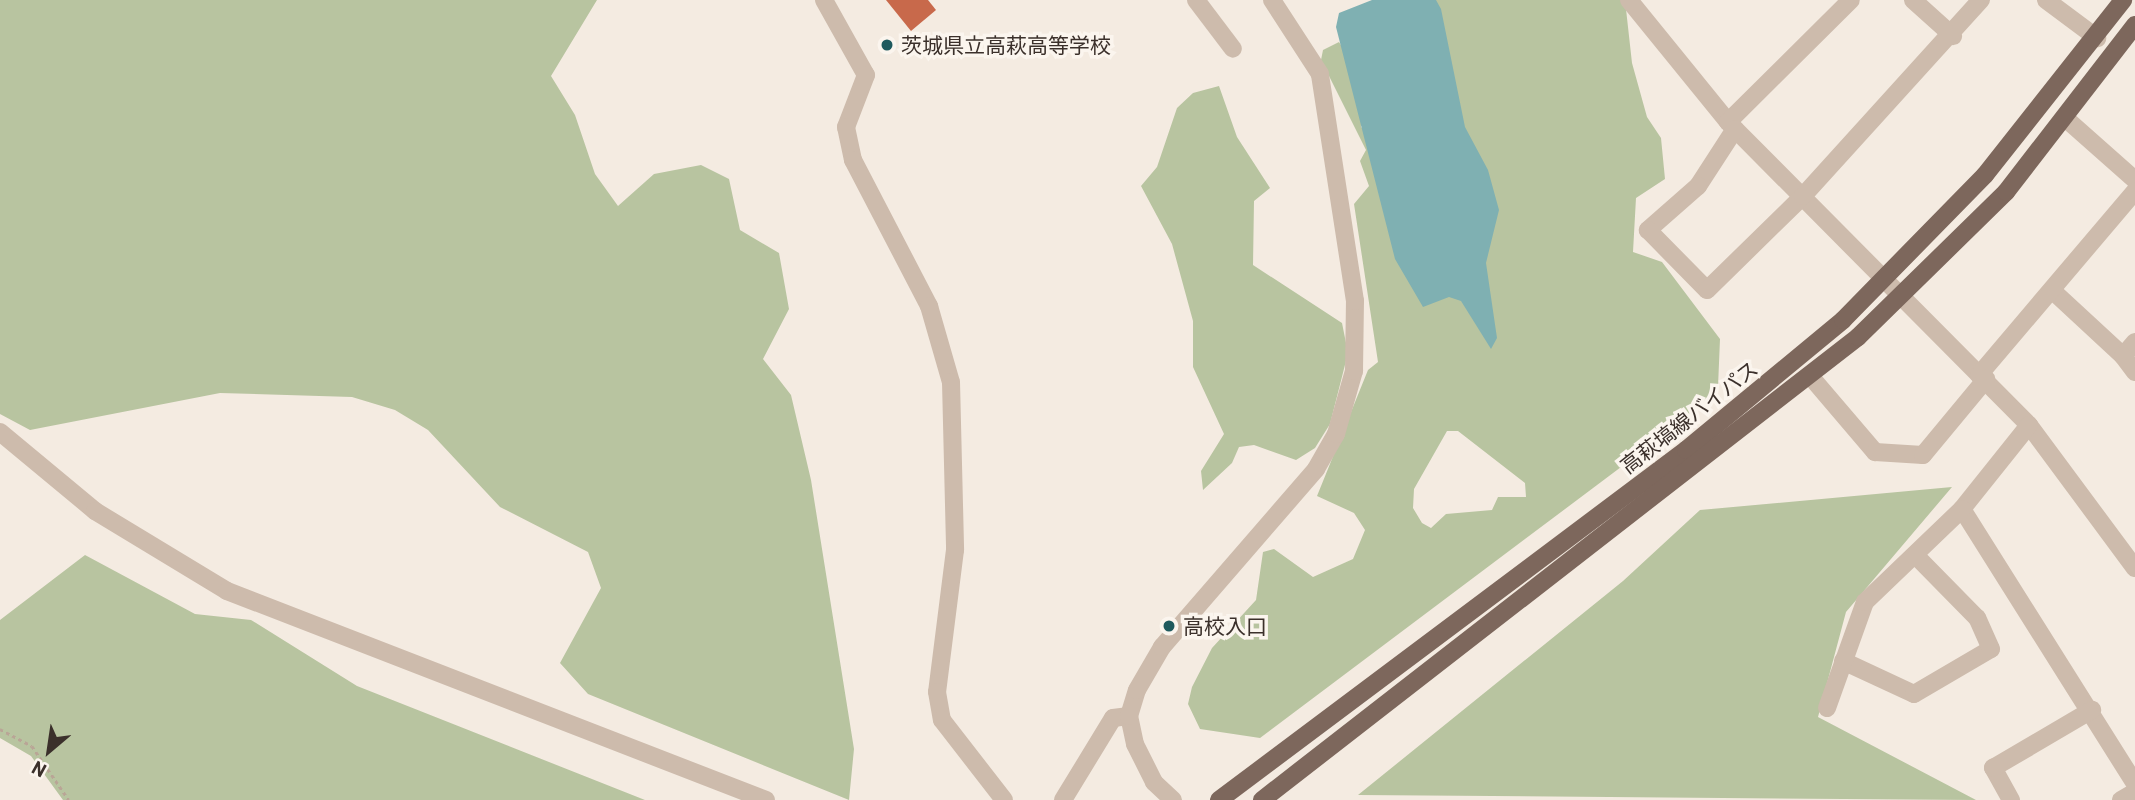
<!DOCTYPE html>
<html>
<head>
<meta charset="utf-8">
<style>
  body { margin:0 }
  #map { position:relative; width:2135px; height:800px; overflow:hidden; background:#f4ebe1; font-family:Barlow,"Noto Sans JP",sans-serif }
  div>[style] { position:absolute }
  .green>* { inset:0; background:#b8c4a0 }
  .water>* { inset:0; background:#7fb0b2 }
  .building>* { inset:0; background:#c8694b }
  .path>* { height:2.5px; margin-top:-1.25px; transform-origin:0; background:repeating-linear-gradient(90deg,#b9a596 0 3.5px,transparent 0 7px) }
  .minor>* { height:18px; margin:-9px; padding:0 9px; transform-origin:9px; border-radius:9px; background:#cdbbac }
  .major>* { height:18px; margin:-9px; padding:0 9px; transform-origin:9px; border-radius:9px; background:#7d675c }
  .dots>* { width:19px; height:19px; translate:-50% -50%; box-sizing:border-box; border:4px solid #fbf5ee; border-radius:50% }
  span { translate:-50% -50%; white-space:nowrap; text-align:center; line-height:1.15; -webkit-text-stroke:7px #fbf5ee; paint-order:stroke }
  .poi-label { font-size:21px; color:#3b302b }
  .left { translate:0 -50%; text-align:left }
  .street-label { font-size:21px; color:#3b302b }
  .north { position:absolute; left:14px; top:716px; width:70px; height:70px; -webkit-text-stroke:5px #fbf5ee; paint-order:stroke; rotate:209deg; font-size:19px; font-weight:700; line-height:28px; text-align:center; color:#3b302b }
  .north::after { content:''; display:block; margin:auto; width:24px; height:32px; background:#3b302b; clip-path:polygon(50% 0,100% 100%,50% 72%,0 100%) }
</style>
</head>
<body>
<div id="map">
  <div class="green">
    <i style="clip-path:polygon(0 0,597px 0,551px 76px,575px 115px,595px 174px,618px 206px,654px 174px,701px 165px,729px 179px,740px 230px,779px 253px,789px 309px,763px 359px,791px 395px,811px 480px,854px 749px,849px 800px,588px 694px,560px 663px,601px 588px,588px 552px,500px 507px,428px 430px,395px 410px,352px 397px,220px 393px,30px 430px,0 414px)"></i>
    <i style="clip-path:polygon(evenodd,1435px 0,1625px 0,1632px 63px,1647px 117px,1661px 138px,1665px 179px,1636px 198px,1633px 252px,1662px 262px,1720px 339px,1718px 387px,1677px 425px,1260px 738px,1200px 729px,1188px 704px,1192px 687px,1212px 648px,1256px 600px,1263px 552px,1274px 549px,1313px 577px,1353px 559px,1365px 530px,1354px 513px,1317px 496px,1368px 370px,1378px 362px,1354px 204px,1369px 186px,1360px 161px,1366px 150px,1321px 60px,1323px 50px,1339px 42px,1362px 78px,1361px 127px,1369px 134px,1435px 0,1447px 431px,1458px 431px,1525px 483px,1526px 497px,1498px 497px,1492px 510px,1446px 514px,1431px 528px,1422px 523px,1413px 508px,1414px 489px,1447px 431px)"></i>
    <i style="clip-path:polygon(1219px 86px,1237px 137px,1270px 188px,1254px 201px,1253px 265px,1342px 323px,1348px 353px,1330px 424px,1315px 448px,1296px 460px,1254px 445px,1239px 447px,1232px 463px,1203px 490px,1201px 471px,1224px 434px,1193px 367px,1193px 321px,1172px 244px,1141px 186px,1157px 167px,1177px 108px,1193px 93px)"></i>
    <i style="clip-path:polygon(1952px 487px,1846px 612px,1818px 717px,1976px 800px,1358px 795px,1623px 581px,1700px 510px)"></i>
    <i style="clip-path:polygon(85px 555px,195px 614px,251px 620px,357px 686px,645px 800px,63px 800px,31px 756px,0 738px,0 620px)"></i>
  </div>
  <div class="water">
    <i style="clip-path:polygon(1372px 0,1436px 0,1441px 9px,1465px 127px,1488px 170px,1499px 210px,1486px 263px,1497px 338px,1491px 349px,1461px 301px,1449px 297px,1423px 307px,1395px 259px,1336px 27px,1339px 13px)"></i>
  </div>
  <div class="building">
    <i style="clip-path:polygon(886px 0,928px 0,936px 10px,911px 31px)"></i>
  </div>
  <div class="path">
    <i style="left:0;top:729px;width:36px;rotate:28deg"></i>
    <i style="left:32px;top:746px;width:65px;rotate:55.6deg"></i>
  </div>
  <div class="minor">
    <i style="left:824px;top:0;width:86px;rotate:60.8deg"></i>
    <i style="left:866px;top:75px;width:56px;rotate:111deg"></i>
    <i style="left:846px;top:127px;width:34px;rotate:78deg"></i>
    <i style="left:853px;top:160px;width:165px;rotate:62.5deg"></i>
    <i style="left:929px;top:306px;width:79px;rotate:73.9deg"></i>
    <i style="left:951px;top:382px;width:168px;rotate:88.6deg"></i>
    <i style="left:955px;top:550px;width:143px;rotate:97.2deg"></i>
    <i style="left:937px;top:692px;width:28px;rotate:80deg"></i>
    <i style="left:942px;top:720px;width:101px;rotate:52.2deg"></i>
    <i style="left:1196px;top:0;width:61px;rotate:52.9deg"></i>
    <i style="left:1629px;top:0;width:157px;rotate:50.9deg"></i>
    <i style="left:1728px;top:122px;width:427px;rotate:45.2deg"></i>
    <i style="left:2029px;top:425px;width:178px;rotate:53.5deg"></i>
    <i style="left:1913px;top:0;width:54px;rotate:42deg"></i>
    <i style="left:2046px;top:0;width:64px;rotate:36.7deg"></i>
    <i style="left:2065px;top:118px;width:94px;rotate:41.5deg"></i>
    <i style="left:1728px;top:122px;width:173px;rotate:-44.8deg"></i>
    <i style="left:1735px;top:129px;width:68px;rotate:123deg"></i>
    <i style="left:1698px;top:186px;width:67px;rotate:138.7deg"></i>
    <i style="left:1648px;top:230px;width:84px;rotate:45.5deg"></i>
    <i style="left:1707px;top:290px;width:134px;rotate:-44.4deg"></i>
    <i style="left:1803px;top:196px;width:265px;rotate:-47.8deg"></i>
    <i style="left:2055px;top:293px;width:93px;rotate:42.8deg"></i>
    <i style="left:2135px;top:342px;width:18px;rotate:131deg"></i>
    <i style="left:2123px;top:356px;width:20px;rotate:53deg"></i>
    <i style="left:1979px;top:375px;width:241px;rotate:-49.7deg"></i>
    <i style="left:1811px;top:377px;width:99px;rotate:49.5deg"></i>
    <i style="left:1875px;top:452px;width:48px;rotate:3.6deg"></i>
    <i style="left:1923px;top:455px;width:99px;rotate:-50.3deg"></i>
    <i style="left:2029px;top:425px;width:107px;rotate:128.6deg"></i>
    <i style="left:1962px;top:509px;width:325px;rotate:57.8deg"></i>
    <i style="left:0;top:432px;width:124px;rotate:39.7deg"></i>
    <i style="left:95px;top:511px;width:154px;rotate:31.2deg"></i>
    <i style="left:227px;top:591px;width:578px;rotate:21.19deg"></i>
    <i style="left:1843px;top:661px;width:78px;rotate:24.9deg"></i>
    <i style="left:1914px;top:694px;width:89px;rotate:-30.3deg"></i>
    <i style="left:1991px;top:649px;width:34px;rotate:-114deg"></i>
    <i style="left:1977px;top:618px;width:88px;rotate:-134.5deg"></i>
    <i style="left:1827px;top:708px;width:113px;rotate:-70.3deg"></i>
    <i style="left:1865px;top:602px;width:134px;rotate:-43.8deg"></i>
    <i style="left:1063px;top:800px;width:96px;rotate:-58.6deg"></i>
    <i style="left:1113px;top:718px;width:16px;rotate:-7deg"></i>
    <i style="left:1173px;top:800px;width:26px;rotate:-137deg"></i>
    <i style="left:1154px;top:782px;width:42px;rotate:-116.6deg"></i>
    <i style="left:1135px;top:744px;width:29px;rotate:-102deg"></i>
    <i style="left:1129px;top:716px;width:27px;rotate:-73deg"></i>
    <i style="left:1137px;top:690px;width:50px;rotate:-59.8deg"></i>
    <i style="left:1162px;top:647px;width:235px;rotate:-49.1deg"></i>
    <i style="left:1316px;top:469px;width:40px;rotate:-60.3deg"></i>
    <i style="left:1336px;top:434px;width:66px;rotate:-74.1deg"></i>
    <i style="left:1354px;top:371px;width:70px;rotate:-89.2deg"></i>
    <i style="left:1355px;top:301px;width:230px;rotate:-98.8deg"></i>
    <i style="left:1320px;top:74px;width:88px;rotate:-123deg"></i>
    <i style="left:2011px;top:800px;width:37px;rotate:-119deg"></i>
    <i style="left:1993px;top:768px;width:115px;rotate:-30.4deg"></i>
    <i style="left:2121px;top:800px;width:16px;rotate:-30deg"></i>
  </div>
  <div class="major">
    <i style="left:1219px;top:800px;width:584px;rotate:-36.85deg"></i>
    <i style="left:1686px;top:450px;width:204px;rotate:-39.6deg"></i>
    <i style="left:1843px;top:320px;width:203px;rotate:-45.6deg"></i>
    <i style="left:1985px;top:175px;width:223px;rotate:-51.7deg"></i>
    <i style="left:1262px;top:800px;width:755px;rotate:-37.84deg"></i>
    <i style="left:1858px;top:337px;width:207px;rotate:-44.4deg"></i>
    <i style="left:2006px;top:192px;width:211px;rotate:-52.3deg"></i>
  </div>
  <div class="dots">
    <i style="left:887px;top:45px;background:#1f5a5e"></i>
    <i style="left:1169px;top:626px;background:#1f5a5e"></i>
  </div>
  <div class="poi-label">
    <span class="left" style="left:901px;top:45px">茨城県立高萩高等学校</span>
    <span class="left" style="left:1183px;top:626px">高校入口</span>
  </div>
  <div class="street-label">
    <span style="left:1689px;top:417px;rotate:-38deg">高萩塙線バイパス</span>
  </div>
  <div class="north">N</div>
</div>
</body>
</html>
